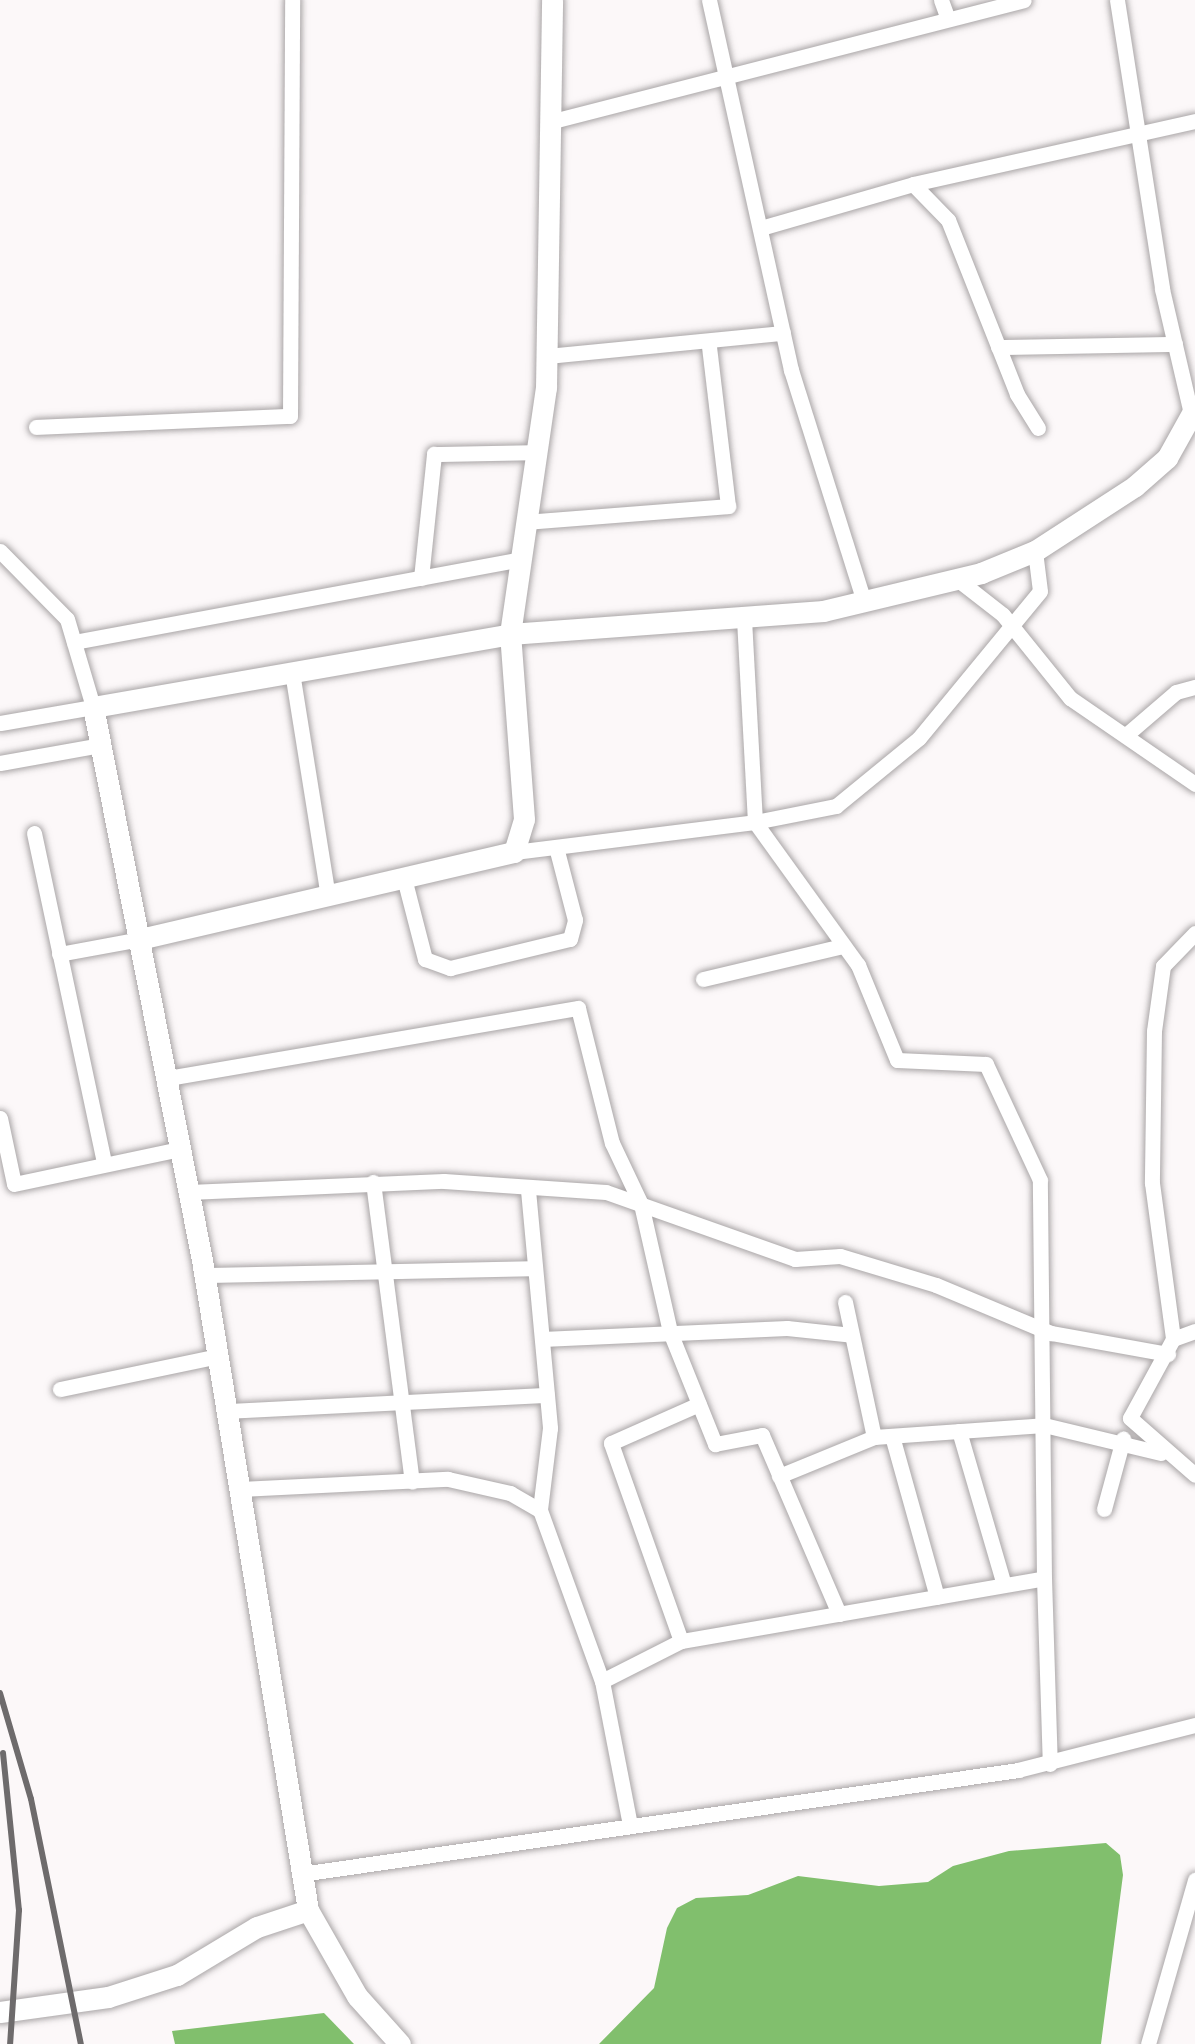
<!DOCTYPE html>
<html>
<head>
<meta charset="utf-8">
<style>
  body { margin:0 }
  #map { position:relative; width:1195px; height:2044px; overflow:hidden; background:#fcf8f9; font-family:"Exo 2",sans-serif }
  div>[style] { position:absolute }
  .water>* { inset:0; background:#81bf6d }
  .roads { filter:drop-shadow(0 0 3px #aaa6a7) drop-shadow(0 0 3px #aaa6a7) }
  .street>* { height:15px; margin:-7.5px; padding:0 7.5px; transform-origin:7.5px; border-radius:7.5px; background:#fff }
  .secondary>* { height:21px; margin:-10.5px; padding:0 10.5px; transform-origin:10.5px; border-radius:10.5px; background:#fff }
  .rail>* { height:6px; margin:-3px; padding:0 3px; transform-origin:3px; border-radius:3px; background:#6e6b6c }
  span { translate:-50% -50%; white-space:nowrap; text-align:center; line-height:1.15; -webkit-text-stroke:10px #fff; paint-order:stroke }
</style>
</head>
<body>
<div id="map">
  <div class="water">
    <i style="clip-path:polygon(1106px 1843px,1120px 1855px,1123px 1875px,1101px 2044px,599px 2044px,654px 1988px,667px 1928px,677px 1908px,696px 1898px,748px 1895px,798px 1876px,879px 1886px,928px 1882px,953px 1866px,1009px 1851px)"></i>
    <i style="clip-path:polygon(324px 2013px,354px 2044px,175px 2044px,172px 2031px)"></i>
  </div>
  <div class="roads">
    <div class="street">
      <i style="left:709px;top:0;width:379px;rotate:77.5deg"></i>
      <i style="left:791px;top:370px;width:243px;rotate:72.5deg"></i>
      <i style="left:941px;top:0;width:20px;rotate:70deg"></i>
      <i style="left:1117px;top:0;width:292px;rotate:81.1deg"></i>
      <i style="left:1162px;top:289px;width:128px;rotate:76.9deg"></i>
      <i style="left:549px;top:122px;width:490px;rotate:-14.4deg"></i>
      <i style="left:761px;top:228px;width:158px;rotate:-16.1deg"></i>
      <i style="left:998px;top:347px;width:177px;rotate:-1deg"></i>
      <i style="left:547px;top:356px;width:237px;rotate:-5.6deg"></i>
      <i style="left:36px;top:427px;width:254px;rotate:-2.5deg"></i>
      <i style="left:290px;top:416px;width:416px;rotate:-89.7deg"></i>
      <i style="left:1038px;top:428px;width:40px;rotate:-122deg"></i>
      <i style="left:1017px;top:394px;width:187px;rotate:-111.6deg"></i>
      <i style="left:948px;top:220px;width:50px;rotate:-134.2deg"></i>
      <i style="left:913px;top:184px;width:289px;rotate:-12.6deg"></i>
      <i style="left:526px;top:522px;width:203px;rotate:-4.5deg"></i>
      <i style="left:728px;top:506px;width:161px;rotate:-96.8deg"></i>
      <i style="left:0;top:551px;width:95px;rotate:45.4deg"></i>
      <i style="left:67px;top:619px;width:92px;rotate:73.5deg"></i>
      <i style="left:93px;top:707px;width:94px;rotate:170.2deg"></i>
      <i style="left:421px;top:578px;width:125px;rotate:-84deg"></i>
      <i style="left:434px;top:454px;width:102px;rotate:-1.1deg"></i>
      <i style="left:957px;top:579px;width:58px;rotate:38deg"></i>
      <i style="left:1003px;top:615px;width:107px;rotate:51.1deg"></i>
      <i style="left:1070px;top:698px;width:152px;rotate:34.5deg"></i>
      <i style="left:744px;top:619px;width:203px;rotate:86.9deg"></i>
      <i style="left:755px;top:822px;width:83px;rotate:-11.2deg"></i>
      <i style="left:836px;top:806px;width:107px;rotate:-39.3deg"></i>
      <i style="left:919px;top:738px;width:190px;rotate:-50.5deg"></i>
      <i style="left:1040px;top:591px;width:40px;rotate:-97.1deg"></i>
      <i style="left:74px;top:642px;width:454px;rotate:-10.5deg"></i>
      <i style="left:292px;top:672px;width:227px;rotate:80.9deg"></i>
      <i style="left:1126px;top:735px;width:66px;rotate:-40.7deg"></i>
      <i style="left:1176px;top:692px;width:20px;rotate:-15deg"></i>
      <i style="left:0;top:763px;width:103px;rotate:-10.1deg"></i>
      <i style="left:34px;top:833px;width:337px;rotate:78deg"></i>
      <i style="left:404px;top:878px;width:84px;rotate:75.5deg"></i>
      <i style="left:425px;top:959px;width:27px;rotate:20deg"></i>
      <i style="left:450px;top:968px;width:123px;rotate:-13.6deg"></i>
      <i style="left:570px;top:939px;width:20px;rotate:-75deg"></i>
      <i style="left:575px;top:920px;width:75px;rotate:-104.6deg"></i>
      <i style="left:1195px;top:933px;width:46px;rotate:134.1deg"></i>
      <i style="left:1163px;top:966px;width:66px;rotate:97.9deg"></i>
      <i style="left:1154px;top:1031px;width:152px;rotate:90.8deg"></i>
      <i style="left:1152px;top:1183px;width:157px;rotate:82.3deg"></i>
      <i style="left:1173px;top:1339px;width:90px;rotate:118.6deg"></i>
      <i style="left:1130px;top:1418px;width:86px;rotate:41.2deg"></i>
      <i style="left:59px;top:954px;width:82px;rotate:-10.5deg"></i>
      <i style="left:703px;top:979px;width:144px;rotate:-13.3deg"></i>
      <i style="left:168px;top:1078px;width:416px;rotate:-9.7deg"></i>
      <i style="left:578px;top:1008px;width:139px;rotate:75.9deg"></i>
      <i style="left:612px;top:1143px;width:68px;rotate:64.6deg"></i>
      <i style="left:641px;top:1204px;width:131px;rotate:77.2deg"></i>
      <i style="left:670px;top:1332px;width:121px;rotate:68.1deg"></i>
      <i style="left:715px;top:1444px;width:48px;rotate:-10.8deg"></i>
      <i style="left:762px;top:1435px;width:195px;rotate:66.7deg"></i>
      <i style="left:0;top:1118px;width:67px;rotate:78deg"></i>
      <i style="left:14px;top:1184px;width:170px;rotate:-11.9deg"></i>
      <i style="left:373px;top:1182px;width:302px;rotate:82.6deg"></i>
      <i style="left:528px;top:1190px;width:239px;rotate:84.7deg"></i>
      <i style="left:550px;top:1428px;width:83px;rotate:97deg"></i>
      <i style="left:189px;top:1192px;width:255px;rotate:-2.5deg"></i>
      <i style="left:444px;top:1181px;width:162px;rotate:3.9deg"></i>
      <i style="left:606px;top:1192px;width:201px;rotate:19.5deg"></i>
      <i style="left:795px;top:1259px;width:45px;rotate:-3.8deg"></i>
      <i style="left:840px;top:1256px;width:100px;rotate:16.8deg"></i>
      <i style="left:936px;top:1285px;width:125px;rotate:22.7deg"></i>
      <i style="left:1051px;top:1333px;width:119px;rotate:10.2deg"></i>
      <i style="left:204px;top:1275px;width:331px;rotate:-1.2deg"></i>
      <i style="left:845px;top:1302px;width:138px;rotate:77.9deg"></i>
      <i style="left:874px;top:1437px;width:170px;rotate:-4deg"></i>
      <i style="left:1044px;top:1425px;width:120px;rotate:13.5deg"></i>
      <i style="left:542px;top:1339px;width:245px;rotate:-2.6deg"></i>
      <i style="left:787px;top:1328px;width:65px;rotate:6.1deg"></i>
      <i style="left:1173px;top:1339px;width:23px;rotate:-20deg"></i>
      <i style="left:60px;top:1389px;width:161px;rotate:-11.8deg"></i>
      <i style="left:227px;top:1411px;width:320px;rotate:-2.9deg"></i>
      <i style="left:959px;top:1431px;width:160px;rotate:73.7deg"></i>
      <i style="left:892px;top:1436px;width:167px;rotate:74.4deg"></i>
      <i style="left:779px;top:1476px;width:103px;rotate:-22.3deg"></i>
      <i style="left:240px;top:1489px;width:208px;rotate:-2.8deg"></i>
      <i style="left:448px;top:1479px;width:64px;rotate:12.7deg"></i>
      <i style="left:510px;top:1493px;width:34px;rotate:30deg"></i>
      <i style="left:540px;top:1510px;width:182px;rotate:70.1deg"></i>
      <i style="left:602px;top:1681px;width:89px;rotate:-26.9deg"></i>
      <i style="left:681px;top:1641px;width:368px;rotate:-9.8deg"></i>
      <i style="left:1044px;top:1578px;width:398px;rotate:-90.6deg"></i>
      <i style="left:1040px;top:1180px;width:128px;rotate:-115deg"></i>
      <i style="left:986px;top:1064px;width:89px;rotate:-177.4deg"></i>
      <i style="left:897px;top:1060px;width:103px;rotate:-112.3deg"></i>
      <i style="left:858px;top:965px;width:176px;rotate:-125.8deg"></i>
      <i style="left:755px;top:822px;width:243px;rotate:172.9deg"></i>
      <i style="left:1104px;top:1509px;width:73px;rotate:-74.8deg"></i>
      <i style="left:1044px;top:1578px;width:186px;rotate:88.2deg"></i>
      <i style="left:681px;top:1641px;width:210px;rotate:-109.5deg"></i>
      <i style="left:611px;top:1443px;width:96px;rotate:-23.9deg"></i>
      <i style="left:602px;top:1681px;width:147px;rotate:79deg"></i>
      <i style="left:301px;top:1874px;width:725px;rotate:-8.25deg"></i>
      <i style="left:1018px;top:1770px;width:183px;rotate:-14.3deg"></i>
      <i style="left:1148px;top:2044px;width:171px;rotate:-74deg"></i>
    </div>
    <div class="secondary">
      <i style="left:140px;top:939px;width:384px;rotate:-13.1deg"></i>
      <i style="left:514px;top:852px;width:34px;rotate:-73deg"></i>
      <i style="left:524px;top:819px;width:186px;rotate:-94.3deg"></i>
      <i style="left:510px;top:634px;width:314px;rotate:-4.2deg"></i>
      <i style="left:823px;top:611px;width:163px;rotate:-13.5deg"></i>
      <i style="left:981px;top:573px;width:58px;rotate:-22.2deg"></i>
      <i style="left:1035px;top:551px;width:119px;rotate:-33deg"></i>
      <i style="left:1135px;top:486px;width:43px;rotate:-41.2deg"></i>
      <i style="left:1167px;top:458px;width:57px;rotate:-60.8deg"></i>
      <i style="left:0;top:2012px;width:109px;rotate:-7.9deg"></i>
      <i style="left:108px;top:1997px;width:72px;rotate:-17.7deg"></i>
      <i style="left:177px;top:1975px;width:93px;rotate:-31deg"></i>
      <i style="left:257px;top:1927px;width:54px;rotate:-18.4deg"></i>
      <i style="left:400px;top:2044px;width:64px;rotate:-131.9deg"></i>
      <i style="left:357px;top:1996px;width:99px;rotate:-119.7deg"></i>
      <i style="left:308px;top:1910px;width:659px;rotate:-99.26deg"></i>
      <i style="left:202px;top:1260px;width:564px;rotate:-101.15deg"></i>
      <i style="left:93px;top:707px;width:423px;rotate:-9.9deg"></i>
      <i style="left:510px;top:634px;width:249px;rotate:-81.7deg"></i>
      <i style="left:546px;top:388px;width:388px;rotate:-89.1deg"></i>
    </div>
  </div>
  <div class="rail">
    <i style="left:0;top:1693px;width:110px;rotate:73.7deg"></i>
    <i style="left:31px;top:1799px;width:250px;rotate:78.5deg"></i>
    <i style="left:3px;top:1753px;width:158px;rotate:84.2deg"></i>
    <i style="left:19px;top:1910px;width:134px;rotate:93.8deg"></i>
  </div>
</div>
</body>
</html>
